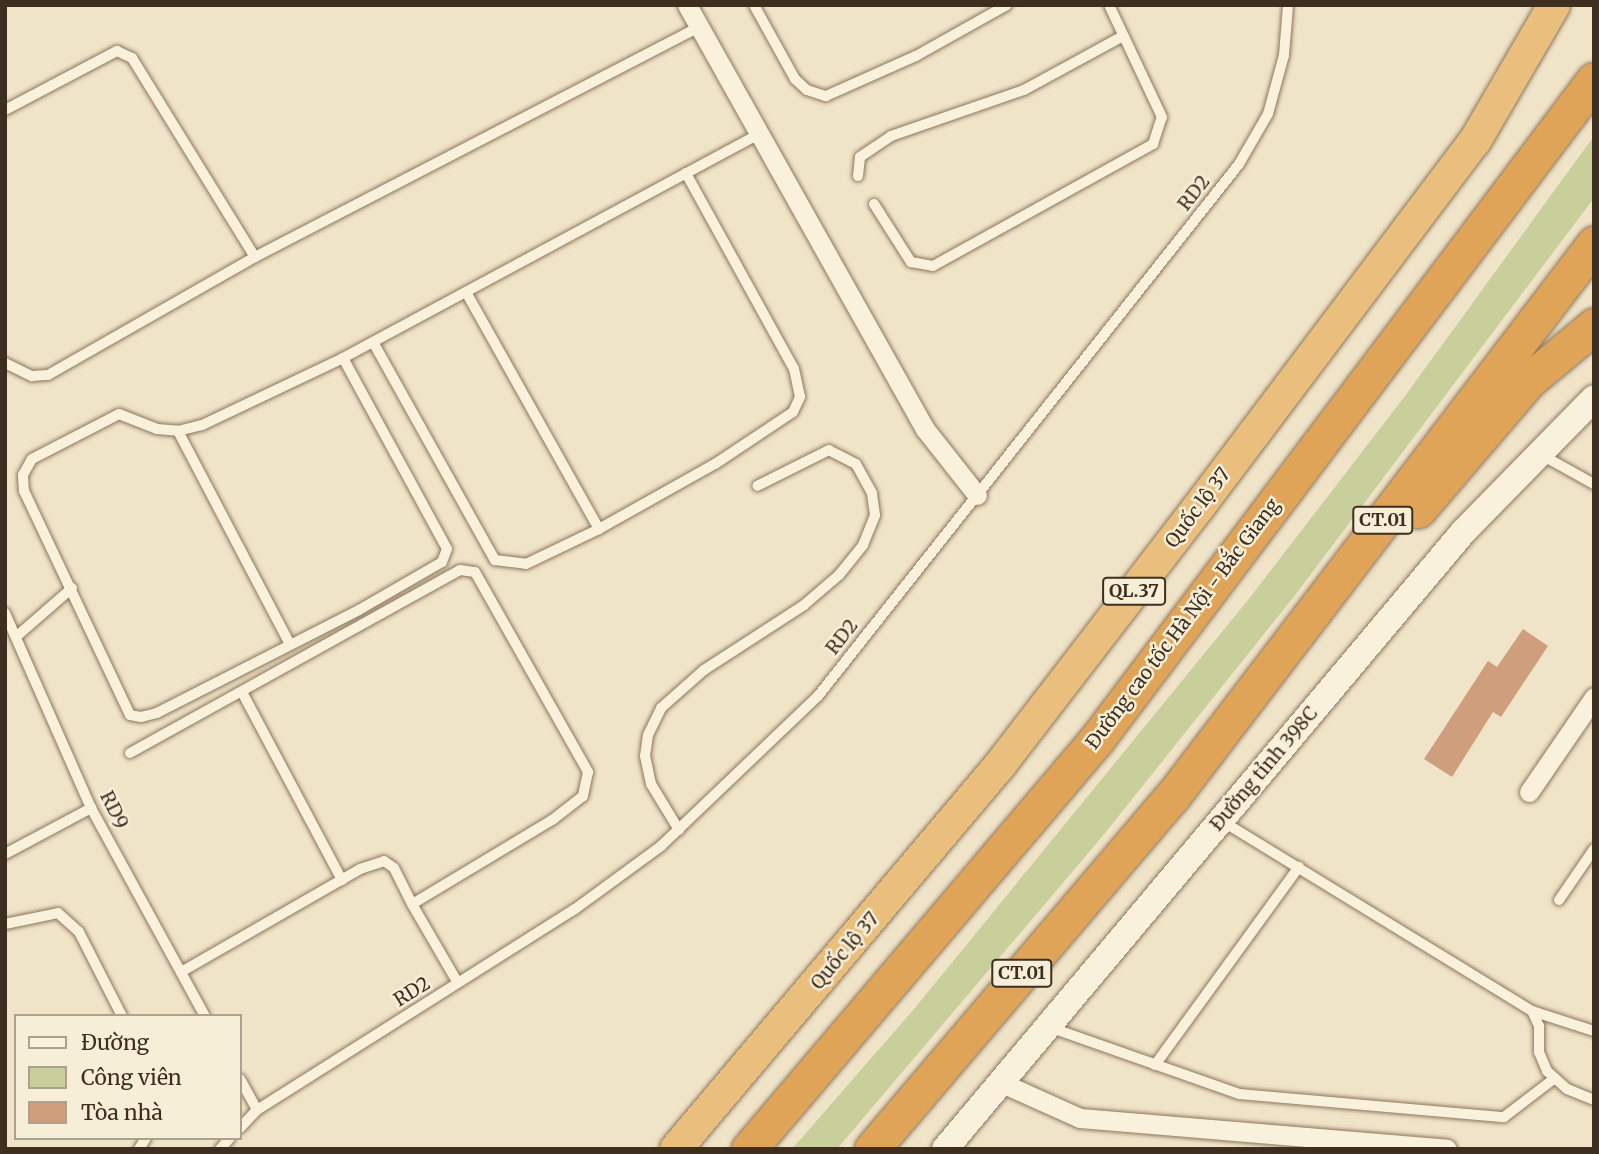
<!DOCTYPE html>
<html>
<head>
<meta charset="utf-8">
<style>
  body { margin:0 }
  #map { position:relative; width:1599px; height:1154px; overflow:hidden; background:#f0e4c8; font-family:Merriweather,serif }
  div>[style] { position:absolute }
  .green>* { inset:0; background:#c9cf9b }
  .building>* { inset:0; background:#cf9f7d }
  .roads { filter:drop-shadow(0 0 2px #8d765c) drop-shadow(0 0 2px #8d765c) }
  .service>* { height:10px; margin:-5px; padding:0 5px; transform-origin:5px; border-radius:5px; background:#faf1dc }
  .minor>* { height:19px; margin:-9.5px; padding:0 9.5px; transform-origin:9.5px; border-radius:9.5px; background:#faf1dc }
  .secondary>* { height:26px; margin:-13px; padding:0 13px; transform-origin:13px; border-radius:13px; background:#faf1dc }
  .trunk>* { height:32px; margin:-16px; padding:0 16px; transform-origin:16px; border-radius:16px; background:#eabe7c }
  .motorway>* { height:35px; margin:-17.5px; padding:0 17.5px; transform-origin:17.5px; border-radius:17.5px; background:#e0a458 }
  span { translate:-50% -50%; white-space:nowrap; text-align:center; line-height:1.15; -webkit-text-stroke:5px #f7eed8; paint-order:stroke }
  .shield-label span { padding:2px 5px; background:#f7eed8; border:2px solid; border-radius:5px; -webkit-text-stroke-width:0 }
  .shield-label { font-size:18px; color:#3d2e20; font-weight:700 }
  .street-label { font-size:19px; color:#3d2e20 }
  .frame { position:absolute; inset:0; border:7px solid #3d2e20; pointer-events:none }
  .legend { position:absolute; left:14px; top:1014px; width:228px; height:126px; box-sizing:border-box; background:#f7eed8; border:2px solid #ada18e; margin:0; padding:9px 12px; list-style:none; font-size:21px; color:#3d2e20 }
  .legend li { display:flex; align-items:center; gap:14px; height:35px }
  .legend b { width:35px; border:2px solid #ada18e }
</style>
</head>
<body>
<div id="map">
  <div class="green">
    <i style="clip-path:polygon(1594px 136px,1594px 198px,1296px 594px,1101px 838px,837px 1149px,792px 1149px,914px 1009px,1248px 600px,1405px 396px)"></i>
  </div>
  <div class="building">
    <i style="clip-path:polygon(1523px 629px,1548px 646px,1501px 717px,1493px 712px,1452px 777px,1424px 759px,1488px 661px,1497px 667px)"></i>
  </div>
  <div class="roads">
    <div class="service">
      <i style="left:754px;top:5px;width:85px;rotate:61deg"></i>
      <i style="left:795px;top:79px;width:16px;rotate:43deg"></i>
      <i style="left:807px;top:90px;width:20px;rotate:18deg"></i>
      <i style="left:826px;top:96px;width:98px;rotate:-24deg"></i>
      <i style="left:916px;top:56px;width:104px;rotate:-29.3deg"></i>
      <i style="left:5px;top:110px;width:127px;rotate:-27.8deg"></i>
      <i style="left:117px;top:51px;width:17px;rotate:25deg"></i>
      <i style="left:132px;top:58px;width:234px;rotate:58.3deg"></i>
      <i style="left:858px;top:176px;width:19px;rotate:-84deg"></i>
      <i style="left:860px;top:157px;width:37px;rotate:-34deg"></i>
      <i style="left:891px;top:136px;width:141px;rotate:-19.1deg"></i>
      <i style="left:1024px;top:90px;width:113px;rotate:-28.6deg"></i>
      <i style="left:874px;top:204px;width:69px;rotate:57.5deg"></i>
      <i style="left:911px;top:262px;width:22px;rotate:10deg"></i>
      <i style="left:933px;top:266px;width:252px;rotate:-29deg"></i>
      <i style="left:1153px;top:144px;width:28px;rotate:-72deg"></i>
      <i style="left:1162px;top:117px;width:124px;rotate:-115.3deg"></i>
      <i style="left:466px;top:292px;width:272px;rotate:60.7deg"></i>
      <i style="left:373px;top:342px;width:250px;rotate:60.8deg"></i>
      <i style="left:495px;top:560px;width:31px;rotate:7deg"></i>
      <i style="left:526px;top:564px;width:81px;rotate:-25.6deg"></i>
      <i style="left:599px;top:529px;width:133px;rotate:-29.3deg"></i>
      <i style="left:715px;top:464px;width:94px;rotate:-33.7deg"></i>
      <i style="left:793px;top:412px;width:17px;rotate:-65deg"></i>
      <i style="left:800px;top:397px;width:29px;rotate:-102deg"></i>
      <i style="left:794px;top:369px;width:224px;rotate:-118.9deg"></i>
      <i style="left:343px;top:358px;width:217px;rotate:61.4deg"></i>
      <i style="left:447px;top:549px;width:14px;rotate:111deg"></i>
      <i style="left:442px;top:562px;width:96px;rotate:150deg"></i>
      <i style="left:359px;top:610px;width:227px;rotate:153deg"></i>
      <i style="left:157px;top:713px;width:16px;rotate:166deg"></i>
      <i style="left:141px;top:717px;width:11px;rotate:-170deg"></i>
      <i style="left:130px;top:715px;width:248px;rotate:-115.3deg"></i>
      <i style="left:24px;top:491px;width:16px;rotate:-94deg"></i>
      <i style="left:23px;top:475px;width:18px;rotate:-61deg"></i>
      <i style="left:32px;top:459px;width:98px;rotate:-27.3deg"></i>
      <i style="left:119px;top:414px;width:41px;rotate:21.5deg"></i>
      <i style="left:157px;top:429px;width:21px;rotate:5deg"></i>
      <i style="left:178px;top:431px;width:25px;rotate:-14deg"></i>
      <i style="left:202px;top:425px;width:156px;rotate:-25.4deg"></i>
      <i style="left:343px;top:358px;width:472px;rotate:-28.3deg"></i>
      <i style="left:5px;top:363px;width:30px;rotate:26deg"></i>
      <i style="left:32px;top:376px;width:16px;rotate:-4deg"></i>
      <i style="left:48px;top:375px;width:238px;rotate:-29.7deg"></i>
      <i style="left:255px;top:257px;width:500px;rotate:-27.38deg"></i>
      <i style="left:178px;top:431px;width:238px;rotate:62.3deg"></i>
      <i style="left:1540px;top:454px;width:62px;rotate:29.1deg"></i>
      <i style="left:5px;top:613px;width:213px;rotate:66.2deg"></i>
      <i style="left:91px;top:808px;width:237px;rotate:61.3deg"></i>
      <i style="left:17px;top:636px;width:73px;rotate:-41.1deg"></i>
      <i style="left:242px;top:692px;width:213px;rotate:62deg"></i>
      <i style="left:130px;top:753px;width:377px;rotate:-29deg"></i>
      <i style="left:460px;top:570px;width:15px;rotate:8deg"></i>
      <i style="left:475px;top:572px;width:230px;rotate:60.5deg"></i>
      <i style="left:588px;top:772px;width:25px;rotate:102deg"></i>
      <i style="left:583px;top:796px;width:39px;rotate:142deg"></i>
      <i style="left:552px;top:820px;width:163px;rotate:149deg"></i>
      <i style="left:412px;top:904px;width:91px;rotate:59.8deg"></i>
      <i style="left:1222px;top:821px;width:364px;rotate:31.5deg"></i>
      <i style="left:1532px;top:1011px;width:17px;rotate:65deg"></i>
      <i style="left:1539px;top:1026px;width:26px;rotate:90deg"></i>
      <i style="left:1539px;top:1052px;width:21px;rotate:67deg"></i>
      <i style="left:1547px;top:1071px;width:27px;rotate:42deg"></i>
      <i style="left:1567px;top:1089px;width:29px;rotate:22deg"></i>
      <i style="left:679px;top:830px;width:54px;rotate:-121.3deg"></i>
      <i style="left:651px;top:784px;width:29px;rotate:-102deg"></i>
      <i style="left:645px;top:756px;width:21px;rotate:-82deg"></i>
      <i style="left:648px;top:735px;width:30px;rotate:-64deg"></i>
      <i style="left:661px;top:708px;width:57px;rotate:-41.5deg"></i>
      <i style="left:704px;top:670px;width:119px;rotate:-33deg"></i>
      <i style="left:804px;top:605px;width:46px;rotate:-40.6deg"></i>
      <i style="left:839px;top:575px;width:38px;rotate:-51deg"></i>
      <i style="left:863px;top:545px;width:32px;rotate:-68deg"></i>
      <i style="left:875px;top:515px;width:22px;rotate:-98deg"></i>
      <i style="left:872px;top:493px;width:33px;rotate:-119deg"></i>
      <i style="left:856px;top:464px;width:30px;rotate:-153deg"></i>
      <i style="left:829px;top:450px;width:80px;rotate:153.4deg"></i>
      <i style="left:5px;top:854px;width:98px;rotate:-28.1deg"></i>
      <i style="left:1559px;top:900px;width:62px;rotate:-55.5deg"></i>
      <i style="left:5px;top:924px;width:54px;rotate:-11.7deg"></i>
      <i style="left:58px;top:913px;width:28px;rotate:42deg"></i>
      <i style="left:79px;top:932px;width:94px;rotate:62.9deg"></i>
      <i style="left:181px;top:972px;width:207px;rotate:-29.9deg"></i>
      <i style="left:360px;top:869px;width:25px;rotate:-18deg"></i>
      <i style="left:384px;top:861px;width:12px;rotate:35deg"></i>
      <i style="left:394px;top:868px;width:40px;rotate:63.4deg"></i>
      <i style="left:1532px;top:1011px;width:65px;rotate:17.9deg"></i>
      <i style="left:1049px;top:1027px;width:201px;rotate:19.4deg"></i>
      <i style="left:1239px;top:1094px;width:266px;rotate:5deg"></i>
      <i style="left:1504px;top:1117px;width:64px;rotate:-37.4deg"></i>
      <i style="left:1155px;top:1065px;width:245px;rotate:-54deg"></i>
      <i style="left:240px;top:1079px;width:35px;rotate:61deg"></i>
      <i style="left:240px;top:1128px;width:25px;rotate:-47deg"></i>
      <i style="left:257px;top:1110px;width:376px;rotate:-32.3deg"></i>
      <i style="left:575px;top:909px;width:107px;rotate:-36.2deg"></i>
      <i style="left:661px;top:846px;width:217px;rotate:-43.7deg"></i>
      <i style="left:818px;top:696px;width:678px;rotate:-51.64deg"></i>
      <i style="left:1239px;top:164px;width:58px;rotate:-59.9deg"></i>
      <i style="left:1268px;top:114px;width:61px;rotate:-74.8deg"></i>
      <i style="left:1284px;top:55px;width:50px;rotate:-85.4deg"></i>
      <i style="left:139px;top:1149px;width:13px;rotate:-58deg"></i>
      <i style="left:220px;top:1149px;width:15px;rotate:-48deg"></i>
    </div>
    <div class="minor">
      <i style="left:687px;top:5px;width:486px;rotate:60.7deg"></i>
      <i style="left:925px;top:429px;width:84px;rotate:51.8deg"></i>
      <i style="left:1529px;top:792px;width:115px;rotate:-55.6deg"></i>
      <i style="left:1002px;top:1083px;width:85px;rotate:24.2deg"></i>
      <i style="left:1080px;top:1118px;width:368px;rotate:4.8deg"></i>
    </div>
    <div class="secondary">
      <i style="left:945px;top:1149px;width:806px;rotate:-49.98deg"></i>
      <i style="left:1463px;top:532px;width:187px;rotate:-45.6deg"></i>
    </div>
    <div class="trunk">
      <i style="left:676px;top:1149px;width:502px;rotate:-49.84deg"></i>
      <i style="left:1000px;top:765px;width:324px;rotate:-52.4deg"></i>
      <i style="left:1198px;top:508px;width:460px;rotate:-53deg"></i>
      <i style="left:1475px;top:141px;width:157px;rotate:-59.8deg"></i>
    </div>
    <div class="motorway">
      <i style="left:1418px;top:510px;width:171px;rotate:-49.5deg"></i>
      <i style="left:1529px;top:380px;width:85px;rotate:-39.7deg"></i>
      <i style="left:749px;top:1149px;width:538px;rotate:-49.68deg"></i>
      <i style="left:1097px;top:739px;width:825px;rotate:-52.98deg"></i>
      <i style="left:872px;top:1149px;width:462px;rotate:-49.6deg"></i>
      <i style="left:1172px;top:797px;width:696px;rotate:-52.65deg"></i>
    </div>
  </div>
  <div class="shield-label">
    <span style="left:1383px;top:520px">CT.01</span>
    <span style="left:1134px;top:591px">QL.37</span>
    <span style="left:1022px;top:973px">CT.01</span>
  </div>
  <div class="street-label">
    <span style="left:1194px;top:193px;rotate:-52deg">RD2</span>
    <span style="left:1198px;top:508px;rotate:-53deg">Quốc lộ 37</span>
    <span style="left:1183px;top:624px;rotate:-53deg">Đường cao tốc Hà Nội - Bắc Giang</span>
    <span style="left:842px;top:637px;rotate:-52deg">RD2</span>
    <span style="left:1264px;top:769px;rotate:-50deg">Đường tỉnh 398C</span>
    <span style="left:114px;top:810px;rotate:63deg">RD9</span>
    <span style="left:845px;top:951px;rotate:-50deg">Quốc lộ 37</span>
    <span style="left:412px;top:992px;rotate:-32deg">RD2</span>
  </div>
  <div class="frame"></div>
  <ul class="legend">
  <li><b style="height:9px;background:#faf1dc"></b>Đường</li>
  <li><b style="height:19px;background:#c9cf9b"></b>Công viên</li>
  <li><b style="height:19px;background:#cf9f7d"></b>Tòa nhà</li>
  </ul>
</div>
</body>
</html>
